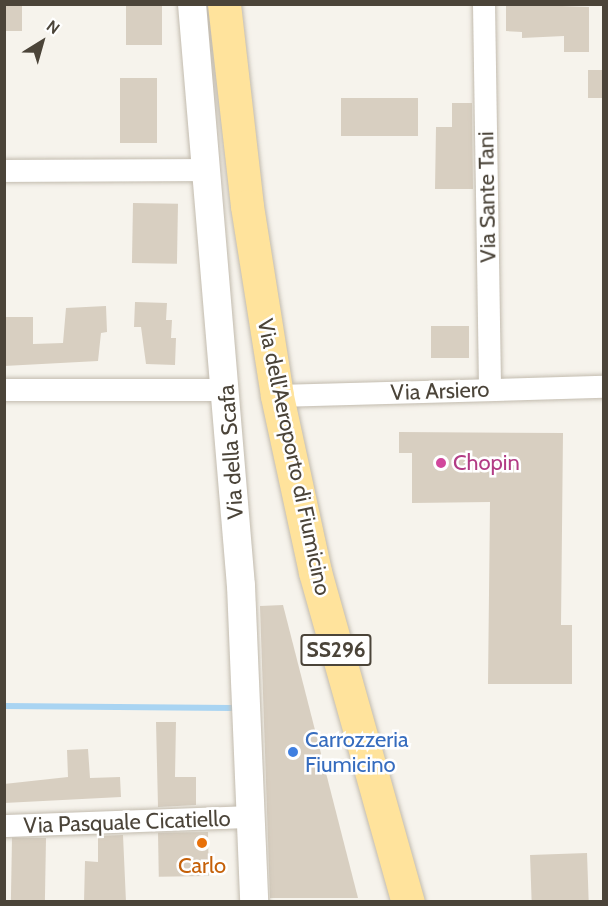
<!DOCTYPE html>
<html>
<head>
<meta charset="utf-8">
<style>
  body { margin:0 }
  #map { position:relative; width:608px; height:906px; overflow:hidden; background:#f6f3ec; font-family:Cabin,sans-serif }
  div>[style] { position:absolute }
  .stream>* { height:6px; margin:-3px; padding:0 3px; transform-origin:3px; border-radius:3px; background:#a9d4f2 }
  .building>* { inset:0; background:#d8cfc1; transform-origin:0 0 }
  .roads { filter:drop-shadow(0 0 2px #c2bbae) drop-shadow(0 0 2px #c2bbae) }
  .minor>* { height:22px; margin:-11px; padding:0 11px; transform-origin:11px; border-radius:11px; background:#fff }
  .tertiary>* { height:28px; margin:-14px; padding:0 14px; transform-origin:14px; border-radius:14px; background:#fff }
  .primary>* { height:33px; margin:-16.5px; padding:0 16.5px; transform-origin:16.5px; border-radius:16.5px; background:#ffe39c }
  .dots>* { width:16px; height:16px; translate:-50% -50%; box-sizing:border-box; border:3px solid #fff; border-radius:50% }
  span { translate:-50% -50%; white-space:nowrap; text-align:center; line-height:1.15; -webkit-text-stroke:5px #fff; paint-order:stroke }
  .shield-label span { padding:2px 4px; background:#fff; border:2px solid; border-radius:4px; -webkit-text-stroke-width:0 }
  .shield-label { font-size:21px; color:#4b4439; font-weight:700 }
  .street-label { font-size:22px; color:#4b4439 }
  .hotel-label { font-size:22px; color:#b23c85 }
  .left { translate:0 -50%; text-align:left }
  .shop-label { font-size:22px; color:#366cbe }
  .food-label { font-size:22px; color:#c56008 }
  .frame { position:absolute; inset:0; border:6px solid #4b4439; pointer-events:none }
  .north { position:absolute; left:12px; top:12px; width:60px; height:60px; -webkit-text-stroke:4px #fff; paint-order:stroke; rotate:37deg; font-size:16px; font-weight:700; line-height:24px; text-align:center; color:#4b4439 }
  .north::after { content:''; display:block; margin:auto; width:21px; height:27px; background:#4b4439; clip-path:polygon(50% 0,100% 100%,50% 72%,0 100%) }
</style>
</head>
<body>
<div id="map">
  <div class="stream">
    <i style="left:4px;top:706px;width:227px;rotate:0.5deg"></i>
  </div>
  <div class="building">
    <i style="left:4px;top:4px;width:18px;height:27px"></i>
    <i style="left:126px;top:4px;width:36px;height:41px"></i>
    <i style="clip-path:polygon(506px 4px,589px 7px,589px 52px,564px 52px,564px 36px,522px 38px,522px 32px,506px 31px)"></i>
    <i style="left:588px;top:70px;width:15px;height:28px"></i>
    <i style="left:157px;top:78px;width:65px;height:37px;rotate:90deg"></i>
    <i style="left:418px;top:98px;width:38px;height:77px;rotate:90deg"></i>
    <i style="clip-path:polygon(452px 103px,472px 103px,473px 189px,435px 189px,436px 127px,452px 127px)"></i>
    <i style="left:133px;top:203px;width:45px;height:60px;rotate:1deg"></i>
    <i style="clip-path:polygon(135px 302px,167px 303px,166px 320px,172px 320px,171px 338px,176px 338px,175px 365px,146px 364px,141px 327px,134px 327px)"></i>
    <i style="clip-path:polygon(106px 306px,107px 332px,101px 333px,98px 361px,4px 366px,4px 317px,33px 317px,33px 344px,63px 343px,66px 308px)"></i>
    <i style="left:469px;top:326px;width:32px;height:38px;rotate:90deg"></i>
    <i style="clip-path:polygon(399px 432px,563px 433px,561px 625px,572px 625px,572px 684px,488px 684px,490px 502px,412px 503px,412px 453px,399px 453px)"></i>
    <i style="clip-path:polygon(283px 605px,358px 898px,270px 898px,260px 606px)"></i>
    <i style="clip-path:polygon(156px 722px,176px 722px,175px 777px,196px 777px,196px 805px,158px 807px)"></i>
    <i style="clip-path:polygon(88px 749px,90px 778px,120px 777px,121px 797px,4px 803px,4px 784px,68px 777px,67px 750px)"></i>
    <i style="left:208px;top:832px;width:44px;height:50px;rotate:89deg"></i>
    <i style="clip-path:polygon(123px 835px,126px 902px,84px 902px,85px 861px,98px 862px,98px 836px)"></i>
    <i style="left:46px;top:838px;width:64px;height:34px;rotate:91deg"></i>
    <i style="left:587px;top:853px;width:49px;height:57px;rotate:88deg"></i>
  </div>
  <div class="roads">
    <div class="minor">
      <i style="left:484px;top:4px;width:386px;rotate:89.1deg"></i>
      <i style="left:4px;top:171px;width:199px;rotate:-0.3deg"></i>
      <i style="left:4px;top:390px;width:223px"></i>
      <i style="left:277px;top:396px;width:327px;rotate:-1.6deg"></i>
      <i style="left:4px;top:826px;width:245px;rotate:-2.1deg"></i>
    </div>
    <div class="tertiary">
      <i style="left:192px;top:4px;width:584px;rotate:85.19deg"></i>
      <i style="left:241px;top:586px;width:316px;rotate:87.6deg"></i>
    </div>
    <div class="primary">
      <i style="left:224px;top:4px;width:203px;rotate:83.5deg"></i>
      <i style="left:247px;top:206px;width:192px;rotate:81deg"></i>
      <i style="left:277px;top:396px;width:180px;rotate:77.8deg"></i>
      <i style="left:315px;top:572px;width:343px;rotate:74.3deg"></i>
    </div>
  </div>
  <div class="dots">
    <i style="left:441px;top:463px;background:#d1479c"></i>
    <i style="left:293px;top:752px;background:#3f7fe0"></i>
    <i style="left:202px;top:843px;background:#e8710a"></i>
  </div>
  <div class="shield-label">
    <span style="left:336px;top:650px">SS296</span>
  </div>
  <div class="street-label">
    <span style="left:487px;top:197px;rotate:-91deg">Via Sante Tani</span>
    <span style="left:440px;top:391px;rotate:-2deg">Via Arsiero</span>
    <span style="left:231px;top:452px;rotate:-94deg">Via della Scafa</span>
    <span style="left:294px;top:457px;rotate:78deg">Via dell'Aeroporto di Fiumicino</span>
    <span style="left:127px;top:822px;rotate:-2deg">Via Pasquale Cicatiello</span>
  </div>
  <div class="hotel-label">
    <span class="left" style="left:453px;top:463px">Chopin</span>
  </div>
  <div class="shop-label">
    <span class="left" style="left:305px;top:752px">Carrozzeria<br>Fiumicino</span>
  </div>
  <div class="food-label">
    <span style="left:202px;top:866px">Carlo</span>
  </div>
  <div class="frame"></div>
  <div class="north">N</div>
</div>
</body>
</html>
